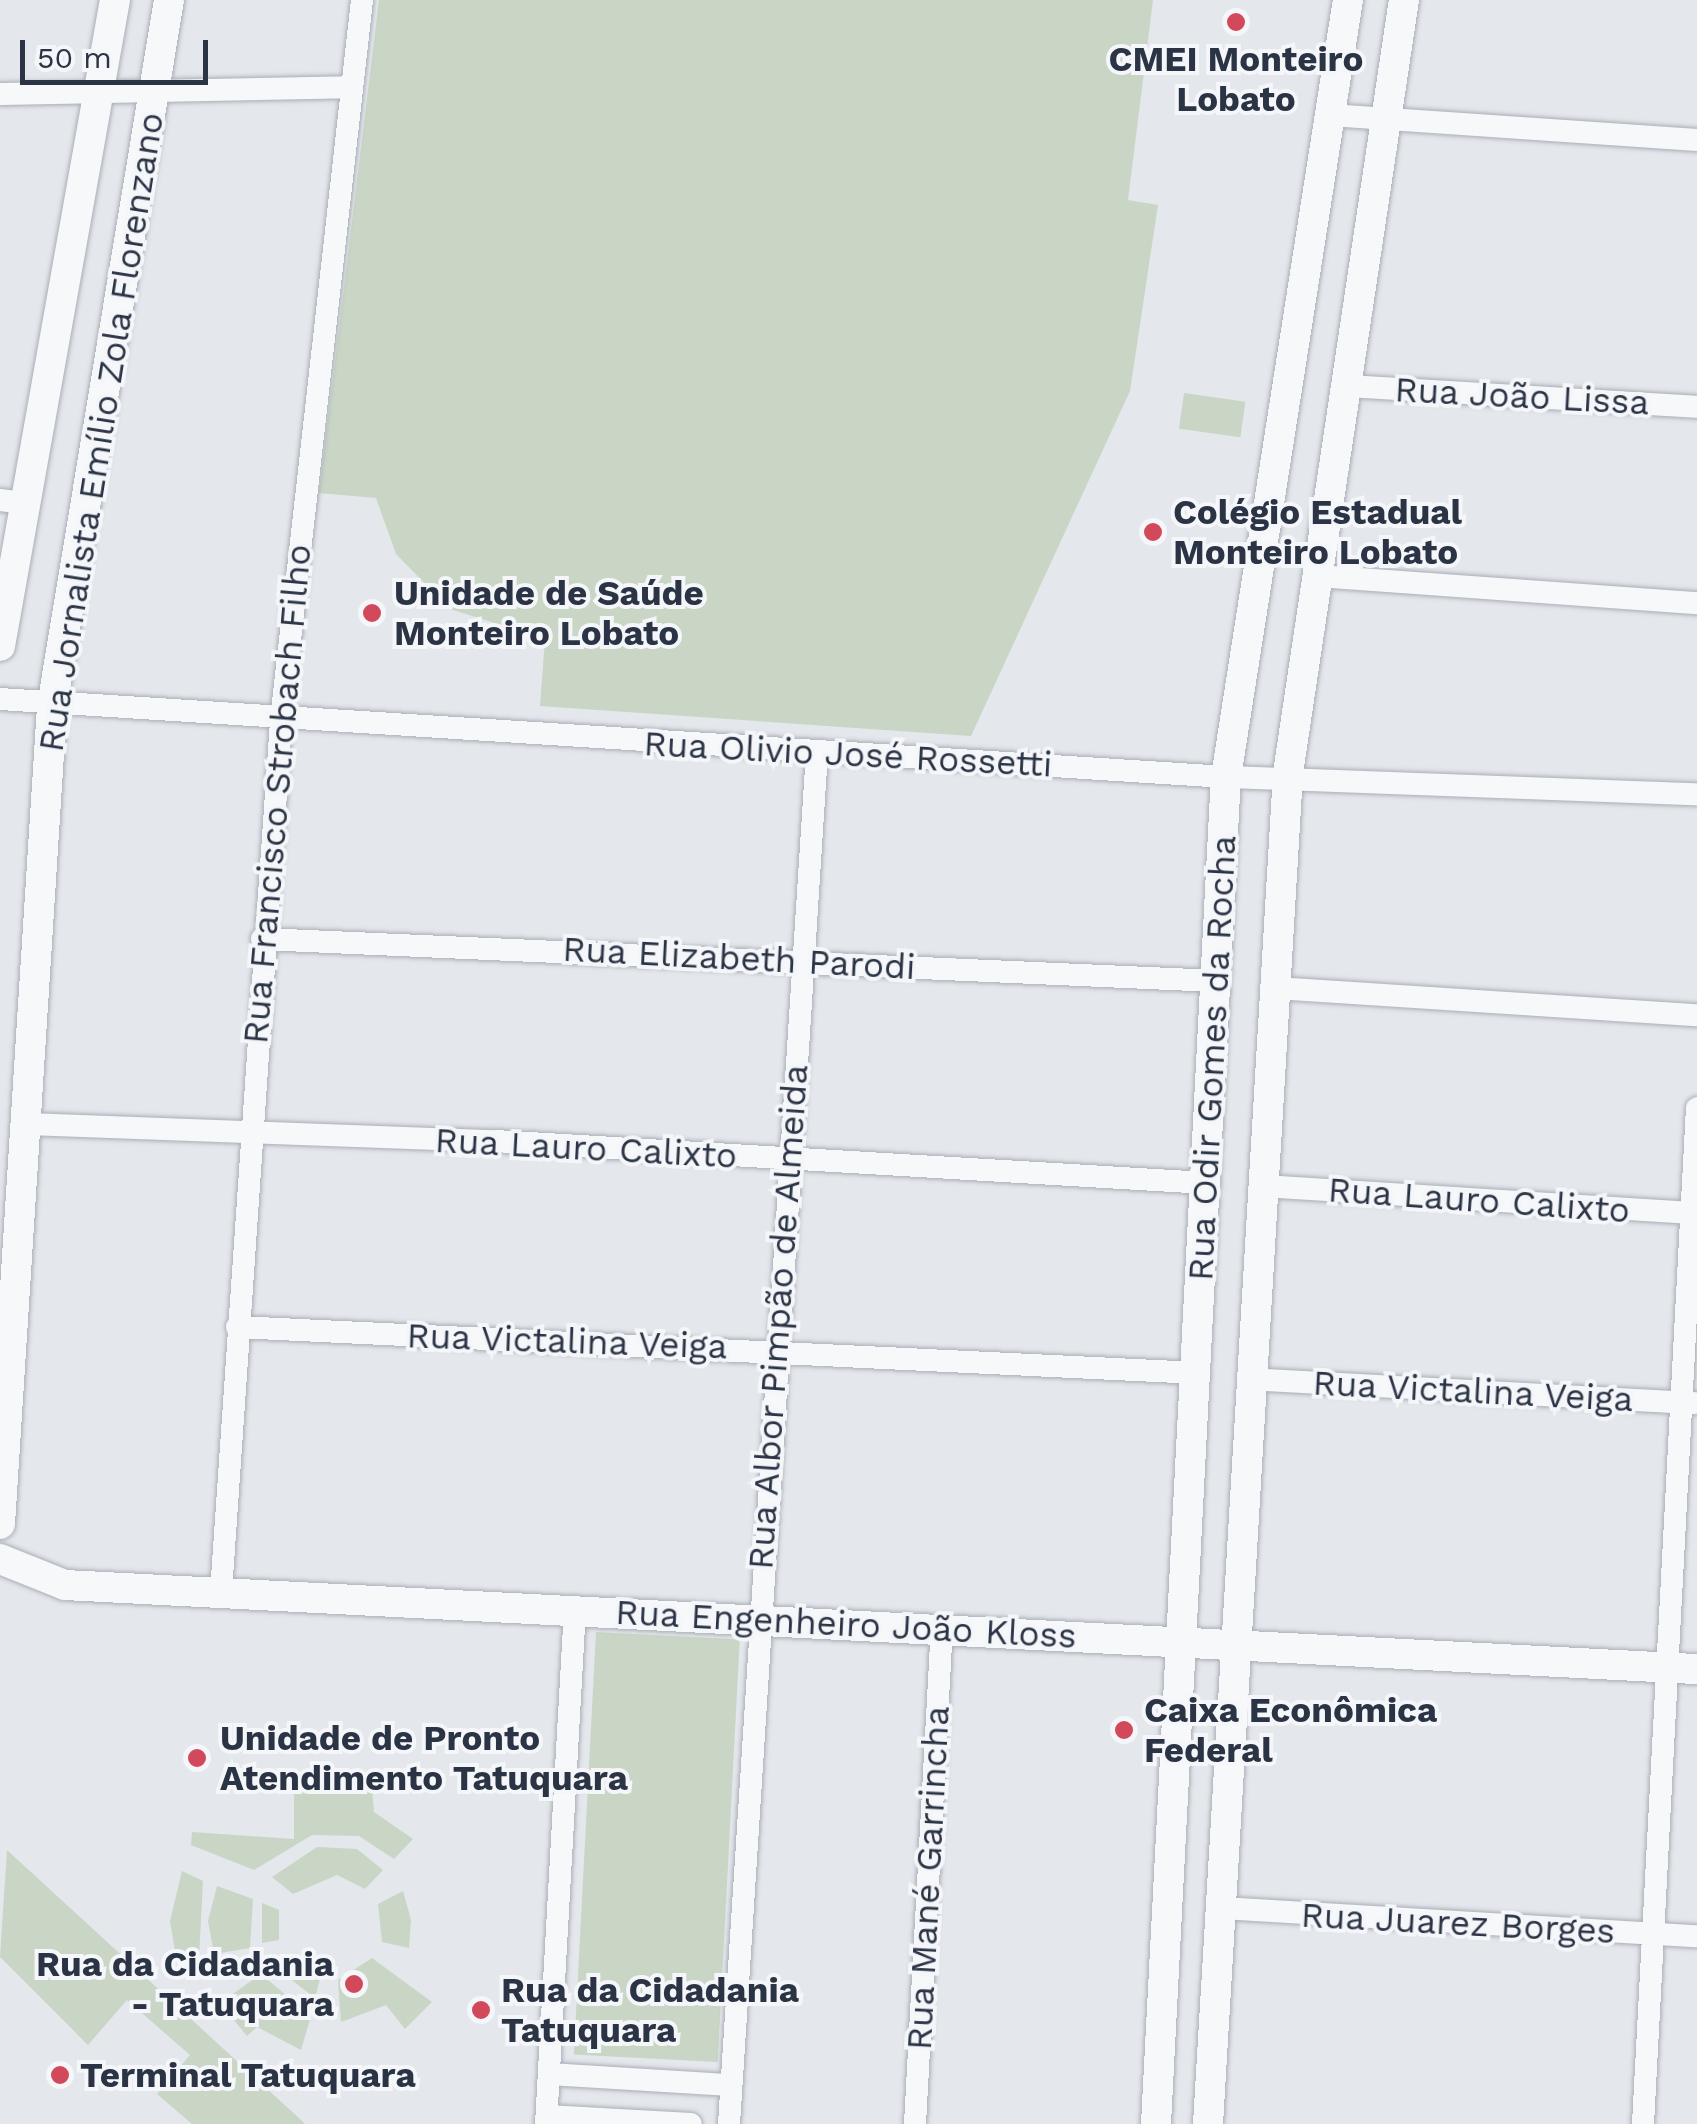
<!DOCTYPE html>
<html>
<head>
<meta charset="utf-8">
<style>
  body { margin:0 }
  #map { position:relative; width:1697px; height:2124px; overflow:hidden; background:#e4e7ec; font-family:"Work Sans",sans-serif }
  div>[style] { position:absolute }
  .green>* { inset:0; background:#c9d6c5; transform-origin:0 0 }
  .roads { filter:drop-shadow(0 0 2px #a9aeb7) drop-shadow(0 0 2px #a9aeb7) }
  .minor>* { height:22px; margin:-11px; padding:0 11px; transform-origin:11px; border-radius:11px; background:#f7f8fa }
  .tertiary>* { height:30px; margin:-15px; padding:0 15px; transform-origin:15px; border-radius:15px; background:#f7f8fa }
  .dots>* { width:28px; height:28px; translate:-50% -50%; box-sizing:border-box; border:5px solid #f4f6f9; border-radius:50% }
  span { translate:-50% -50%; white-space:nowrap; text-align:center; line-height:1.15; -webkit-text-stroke:8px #f4f6f9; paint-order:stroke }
  .poi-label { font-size:35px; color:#2b3445; font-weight:700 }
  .left { translate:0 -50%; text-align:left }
  .right { translate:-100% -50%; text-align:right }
  .street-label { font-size:35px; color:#2b3445 }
  .scale { position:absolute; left:20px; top:40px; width:188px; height:45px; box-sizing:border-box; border:5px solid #2b3445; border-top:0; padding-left:12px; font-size:30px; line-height:35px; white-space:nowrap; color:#2b3445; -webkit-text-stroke:8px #f4f6f9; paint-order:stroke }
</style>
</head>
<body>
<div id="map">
  <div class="green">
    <i style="clip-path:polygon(379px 0,1153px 0,1128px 200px,1158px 205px,1130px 391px,971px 736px,540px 706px,545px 639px,450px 609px,396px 554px,376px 498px,319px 493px)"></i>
    <i style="left:1184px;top:393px;width:62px;height:36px;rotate:8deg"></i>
    <i style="left:596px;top:1632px;width:144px;height:423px;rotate:3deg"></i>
    <i style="clip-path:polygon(294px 1788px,372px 1789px,374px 1812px,413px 1839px,394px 1859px,359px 1836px,312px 1835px,254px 1870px,191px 1845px,192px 1832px,294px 1839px)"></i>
    <i style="clip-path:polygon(317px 1847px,357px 1849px,383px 1870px,365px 1889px,337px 1875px,293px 1894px,272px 1877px)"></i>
    <i style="clip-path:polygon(7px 1850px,301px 2120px,305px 2124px,192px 2124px,157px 2094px,190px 2055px,127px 2000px,88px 2045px,0 1957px)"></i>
    <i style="clip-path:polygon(182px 1871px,203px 1881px,199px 1958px,177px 1963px,170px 1921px)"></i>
    <i style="clip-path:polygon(217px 1886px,253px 1899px,250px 1948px,214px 1954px,208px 1921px)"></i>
    <i style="clip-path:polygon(403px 1891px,411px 1920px,409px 1948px,382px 1942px,378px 1904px)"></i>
    <i style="clip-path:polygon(262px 1903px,279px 1910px,279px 1940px,262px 1943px)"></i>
    <i style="clip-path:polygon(290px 1956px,320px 1979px,315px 1998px,271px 1964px)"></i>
    <i style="clip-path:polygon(372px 1958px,432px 2002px,405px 2029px,386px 2005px,341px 2022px,338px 1980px)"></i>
    <i style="clip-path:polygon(261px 1974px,311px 2016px,301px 2050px,257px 2027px,247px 2036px,220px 2003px)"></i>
  </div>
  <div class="roads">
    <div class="minor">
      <i style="left:0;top:94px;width:351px;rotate:-1.1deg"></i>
      <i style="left:1330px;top:115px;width:368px;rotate:3.9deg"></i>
      <i style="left:1346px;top:386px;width:352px;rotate:3.4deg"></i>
      <i style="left:0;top:500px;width:26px;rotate:7deg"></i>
      <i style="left:1318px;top:576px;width:380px;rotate:4.1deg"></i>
      <i style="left:0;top:699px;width:1228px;rotate:3.64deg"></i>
      <i style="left:1226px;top:777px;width:471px;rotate:2.1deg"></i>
      <i style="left:262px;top:939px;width:955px;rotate:2.52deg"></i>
      <i style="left:1275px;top:988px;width:423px;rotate:3.7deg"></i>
      <i style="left:25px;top:1124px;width:470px;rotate:2.1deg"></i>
      <i style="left:495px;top:1141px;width:712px;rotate:3.38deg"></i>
      <i style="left:1262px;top:1186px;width:436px;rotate:3.6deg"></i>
      <i style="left:237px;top:1327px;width:961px;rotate:2.74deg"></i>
      <i style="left:1249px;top:1379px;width:446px;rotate:3.1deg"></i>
      <i style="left:221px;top:1592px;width:874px;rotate:-86.06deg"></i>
      <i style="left:281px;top:720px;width:725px;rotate:-83.58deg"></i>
      <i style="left:1220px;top:1908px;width:478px;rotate:3.4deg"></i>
      <i style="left:549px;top:2074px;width:182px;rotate:3.5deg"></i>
      <i style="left:547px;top:2116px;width:144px;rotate:3.2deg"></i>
      <i style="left:546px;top:2124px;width:517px;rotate:-86.78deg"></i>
      <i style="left:729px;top:2124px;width:1376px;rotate:-86.33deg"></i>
      <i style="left:915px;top:2124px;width:494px;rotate:-86.9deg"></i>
      <i style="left:1643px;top:2124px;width:1017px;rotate:-86.96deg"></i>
    </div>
    <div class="tertiary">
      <i style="left:0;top:646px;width:656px;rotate:-79.91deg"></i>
      <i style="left:0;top:1524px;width:820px;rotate:-86.36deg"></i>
      <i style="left:52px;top:706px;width:716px;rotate:-80.59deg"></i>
      <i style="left:0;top:1559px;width:70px;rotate:21.8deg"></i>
      <i style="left:65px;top:1585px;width:1634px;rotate:2.95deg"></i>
      <i style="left:1156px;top:2124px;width:1349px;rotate:-87.03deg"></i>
      <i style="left:1226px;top:777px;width:787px;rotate:-81.08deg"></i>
      <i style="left:1208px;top:2124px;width:1353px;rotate:-86.61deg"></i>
      <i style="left:1288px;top:773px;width:782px;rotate:-81.47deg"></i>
    </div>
  </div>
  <div class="dots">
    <i style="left:1236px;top:22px;background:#d1495b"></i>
    <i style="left:1153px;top:532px;background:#d1495b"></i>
    <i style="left:372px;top:613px;background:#d1495b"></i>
    <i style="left:1124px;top:1730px;background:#d1495b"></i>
    <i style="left:197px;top:1758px;background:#d1495b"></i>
    <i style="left:354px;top:1984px;background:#d1495b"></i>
    <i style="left:481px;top:2010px;background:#d1495b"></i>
    <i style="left:60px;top:2075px;background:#d1495b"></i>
  </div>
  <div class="poi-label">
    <span style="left:1236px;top:79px">CMEI Monteiro<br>Lobato</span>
    <span class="left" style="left:1173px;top:532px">Colégio Estadual<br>Monteiro Lobato</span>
    <span class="left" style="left:394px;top:613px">Unidade de Saúde<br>Monteiro Lobato</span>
    <span class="left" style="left:1144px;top:1730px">Caixa Econômica<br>Federal</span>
    <span class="left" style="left:220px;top:1758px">Unidade de Pronto<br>Atendimento Tatuquara</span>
    <span class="right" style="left:334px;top:1984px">Rua da Cidadania<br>- Tatuquara</span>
    <span class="left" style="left:501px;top:2010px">Rua da Cidadania<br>Tatuquara</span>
    <span class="left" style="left:80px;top:2075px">Terminal Tatuquara</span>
  </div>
  <div class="street-label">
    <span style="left:1522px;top:396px;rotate:3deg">Rua João Lissa</span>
    <span style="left:101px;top:432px;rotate:-81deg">Rua Jornalista Emílio Zola Florenzano</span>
    <span style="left:848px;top:754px;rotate:3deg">Rua Olivio José Rossetti</span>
    <span style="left:277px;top:794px;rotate:-85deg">Rua Francisco Strobach Filho</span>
    <span style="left:739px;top:958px;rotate:3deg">Rua Elizabeth Parodi</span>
    <span style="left:1212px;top:1058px;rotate:-87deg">Rua Odir Gomes da Rocha</span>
    <span style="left:586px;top:1148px;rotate:3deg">Rua Lauro Calixto</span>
    <span style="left:1479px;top:1200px;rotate:4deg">Rua Lauro Calixto</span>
    <span style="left:778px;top:1317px;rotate:-86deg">Rua Albor Pimpão de Almeida</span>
    <span style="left:567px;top:1341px;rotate:2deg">Rua Victalina Veiga</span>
    <span style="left:1473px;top:1391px;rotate:3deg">Rua Victalina Veiga</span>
    <span style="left:846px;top:1624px;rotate:3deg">Rua Engenheiro João Kloss</span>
    <span style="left:928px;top:1878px;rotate:-87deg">Rua Mané Garrincha</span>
    <span style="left:1458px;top:1923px;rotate:3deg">Rua Juarez Borges</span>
  </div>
  <div class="scale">50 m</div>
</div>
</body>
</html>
